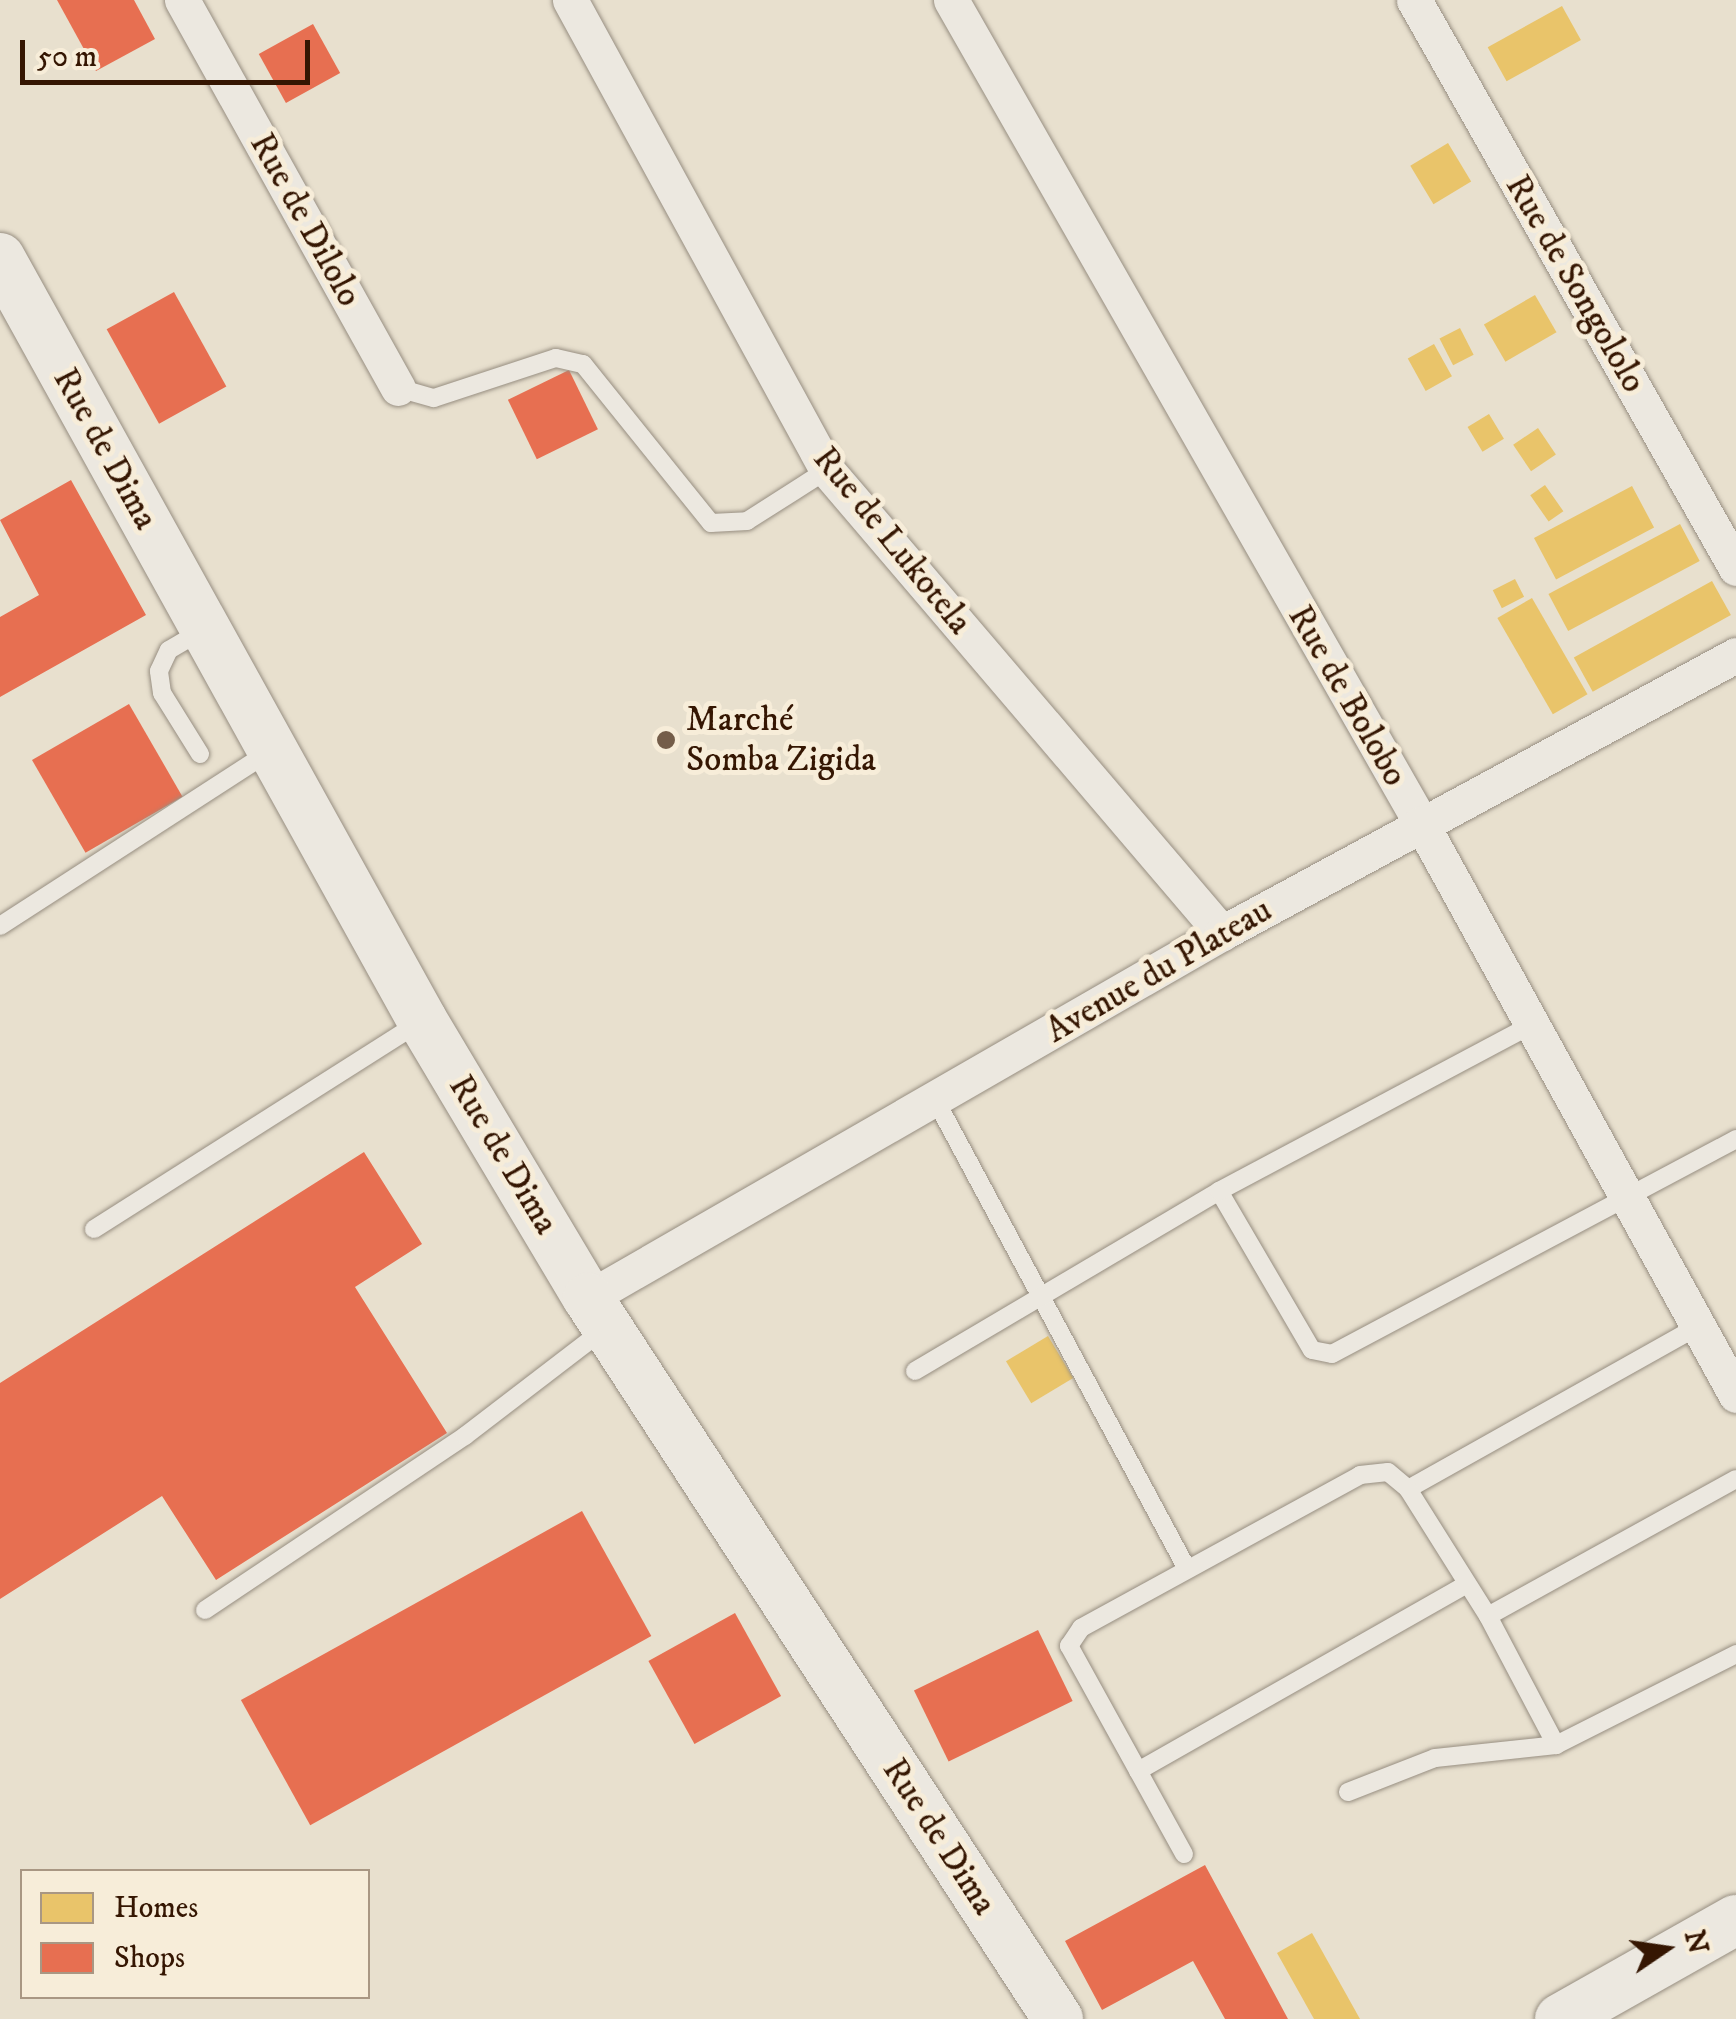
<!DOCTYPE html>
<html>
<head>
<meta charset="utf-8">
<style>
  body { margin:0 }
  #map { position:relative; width:1736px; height:2019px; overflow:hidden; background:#e8e0ce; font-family:"IM FELL DW Pica",serif }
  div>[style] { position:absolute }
  .homes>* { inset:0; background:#e9c46a; transform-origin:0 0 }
  .shops>* { inset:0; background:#e76f51; transform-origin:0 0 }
  .roads { filter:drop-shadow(0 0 2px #978e81) drop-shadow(0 0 2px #978e81) }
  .lane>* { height:18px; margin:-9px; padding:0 9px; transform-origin:9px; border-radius:9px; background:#ece8e0 }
  .street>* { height:35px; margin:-17.5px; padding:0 17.5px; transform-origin:17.5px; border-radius:17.5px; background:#ece8e0 }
  .secondary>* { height:50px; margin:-25px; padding:0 25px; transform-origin:25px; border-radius:25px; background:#ece8e0 }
  .dots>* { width:28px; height:28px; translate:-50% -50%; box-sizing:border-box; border:5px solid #f7edd9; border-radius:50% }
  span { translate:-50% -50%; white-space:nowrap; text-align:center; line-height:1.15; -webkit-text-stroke:10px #f7edd9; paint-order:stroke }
  .street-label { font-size:35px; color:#351602 }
  .poi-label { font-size:35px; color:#351602 }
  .left { translate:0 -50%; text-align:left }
  .legend { position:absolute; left:20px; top:1869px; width:350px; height:130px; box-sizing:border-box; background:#f7edd9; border:2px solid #a99783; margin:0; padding:12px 18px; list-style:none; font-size:30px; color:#351602 }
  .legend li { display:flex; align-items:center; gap:20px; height:50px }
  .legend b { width:50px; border:2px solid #a99783 }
  .north { position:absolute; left:1616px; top:1899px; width:100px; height:100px; -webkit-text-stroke:8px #f7edd9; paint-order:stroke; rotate:77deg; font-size:28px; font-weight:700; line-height:40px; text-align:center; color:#351602 }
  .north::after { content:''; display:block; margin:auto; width:35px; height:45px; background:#351602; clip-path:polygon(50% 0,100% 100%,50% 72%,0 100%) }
  .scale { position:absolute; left:20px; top:40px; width:290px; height:45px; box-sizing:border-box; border:5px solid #351602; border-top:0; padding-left:12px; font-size:30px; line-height:35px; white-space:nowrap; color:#351602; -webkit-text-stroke:8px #f7edd9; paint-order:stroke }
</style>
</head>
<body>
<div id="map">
  <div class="homes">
    <i style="left:1562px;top:6px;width:39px;height:85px;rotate:61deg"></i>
    <i style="left:1448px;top:143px;width:45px;height:44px;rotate:59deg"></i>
    <i style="left:1535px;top:295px;width:43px;height:59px;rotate:60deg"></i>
    <i style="left:1460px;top:328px;width:30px;height:23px;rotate:63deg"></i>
    <i style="left:1434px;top:344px;width:37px;height:30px;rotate:61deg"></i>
    <i style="left:1489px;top:414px;width:29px;height:25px;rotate:59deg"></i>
    <i style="left:1538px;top:428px;width:32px;height:30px;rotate:56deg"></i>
    <i style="left:1545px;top:485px;width:32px;height:18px;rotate:55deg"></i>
    <i style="left:1632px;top:486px;width:47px;height:111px;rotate:62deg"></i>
    <i style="left:1680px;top:524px;width:42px;height:149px;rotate:62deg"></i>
    <i style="left:1515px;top:579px;width:20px;height:25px;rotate:63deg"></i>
    <i style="left:1712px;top:581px;width:39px;height:158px;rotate:61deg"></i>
    <i style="left:1532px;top:598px;width:111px;height:40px;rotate:60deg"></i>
    <i style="left:1048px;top:1336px;width:49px;height:49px;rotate:59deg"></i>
    <i style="clip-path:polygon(1312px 1933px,1360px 2019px,1314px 2019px,1277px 1953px)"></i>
  </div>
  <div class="shops">
    <i style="clip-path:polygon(57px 0,134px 0,155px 39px,96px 71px)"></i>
    <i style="left:313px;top:24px;width:56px;height:62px;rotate:61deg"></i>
    <i style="left:174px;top:292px;width:108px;height:77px;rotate:61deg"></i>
    <i style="left:569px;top:370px;width:66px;height:68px;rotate:64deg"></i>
    <i style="clip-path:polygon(71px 480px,146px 615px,0 697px,0 617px,39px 595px,0 520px)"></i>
    <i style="left:129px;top:704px;width:107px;height:112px;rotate:60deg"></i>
    <i style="clip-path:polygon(364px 1152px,422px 1244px,355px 1287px,447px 1433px,216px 1580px,162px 1496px,0 1599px,0 1383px)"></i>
    <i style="left:582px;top:1511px;width:143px;height:390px;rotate:61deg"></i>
    <i style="left:735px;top:1613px;width:95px;height:99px;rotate:61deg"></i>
    <i style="left:1038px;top:1630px;width:79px;height:138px;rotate:64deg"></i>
    <i style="clip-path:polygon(1205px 1865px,1288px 2019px,1225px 2019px,1193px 1961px,1102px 2010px,1065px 1941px)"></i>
  </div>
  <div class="roads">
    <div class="lane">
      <i style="left:398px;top:388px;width:37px;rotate:16deg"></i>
      <i style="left:434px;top:398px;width:128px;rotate:-18.2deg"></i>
      <i style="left:556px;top:358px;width:28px;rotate:13deg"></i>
      <i style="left:583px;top:364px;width:204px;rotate:51.2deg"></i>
      <i style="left:711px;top:523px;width:36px;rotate:-3deg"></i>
      <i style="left:747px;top:521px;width:95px;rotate:-32.5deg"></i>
      <i style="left:200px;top:754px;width:72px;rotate:-121.9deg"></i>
      <i style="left:162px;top:693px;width:22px;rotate:-98deg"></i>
      <i style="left:159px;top:671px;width:23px;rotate:-65deg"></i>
      <i style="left:169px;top:650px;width:42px;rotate:-30.3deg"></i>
      <i style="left:0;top:926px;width:324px;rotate:-32.9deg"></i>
      <i style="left:936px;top:1101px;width:531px;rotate:61.79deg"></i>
      <i style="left:1219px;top:1191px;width:184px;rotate:59.7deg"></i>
      <i style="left:1312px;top:1350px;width:20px;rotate:11deg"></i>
      <i style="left:1332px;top:1354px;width:458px;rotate:-28deg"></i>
      <i style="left:94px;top:1229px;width:384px;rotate:-32.4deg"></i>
      <i style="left:915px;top:1371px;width:353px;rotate:-30.6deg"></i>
      <i style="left:1219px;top:1191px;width:356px;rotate:-28deg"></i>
      <i style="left:1408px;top:1489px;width:335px;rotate:-29.3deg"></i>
      <i style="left:205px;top:1610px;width:313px;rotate:-33.8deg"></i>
      <i style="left:465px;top:1436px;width:174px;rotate:-37.5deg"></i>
      <i style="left:1488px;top:1616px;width:283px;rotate:-28.9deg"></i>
      <i style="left:1138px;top:1771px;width:374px;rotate:-29.6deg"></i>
      <i style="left:1348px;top:1792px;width:93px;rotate:-21.3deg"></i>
      <i style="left:1435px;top:1758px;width:122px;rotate:-6.1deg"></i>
      <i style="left:1556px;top:1745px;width:202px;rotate:-26.8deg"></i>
      <i style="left:1184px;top:1854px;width:238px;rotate:-118.9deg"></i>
      <i style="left:1069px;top:1646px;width:22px;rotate:-56deg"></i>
      <i style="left:1081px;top:1628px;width:318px;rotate:-28.7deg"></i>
      <i style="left:1360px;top:1475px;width:28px;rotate:-6deg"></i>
      <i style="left:1388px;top:1472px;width:26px;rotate:40deg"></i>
      <i style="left:1408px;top:1489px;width:150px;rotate:57.8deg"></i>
      <i style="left:1488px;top:1616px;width:146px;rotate:62.2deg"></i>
    </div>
    <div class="street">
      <i style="left:182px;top:0;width:444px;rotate:60.9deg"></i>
      <i style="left:570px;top:0;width:536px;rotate:61.33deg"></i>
      <i style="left:827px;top:470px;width:609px;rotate:49.53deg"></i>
      <i style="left:951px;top:0;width:948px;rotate:60.27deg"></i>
      <i style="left:1421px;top:823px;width:653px;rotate:61.16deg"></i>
      <i style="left:1414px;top:0;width:653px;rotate:60.45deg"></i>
      <i style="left:588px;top:1298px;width:732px;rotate:-29.93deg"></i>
      <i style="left:1222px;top:933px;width:584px;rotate:-28.41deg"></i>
    </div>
    <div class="secondary">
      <i style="left:0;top:258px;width:871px;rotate:61.02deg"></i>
      <i style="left:422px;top:1020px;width:324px;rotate:59.2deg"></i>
      <i style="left:588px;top:1298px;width:861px;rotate:56.9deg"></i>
      <i style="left:1560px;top:2019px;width:202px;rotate:-29.4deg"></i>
    </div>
  </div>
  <div class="dots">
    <i style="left:666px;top:740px;background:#745d49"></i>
  </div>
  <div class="street-label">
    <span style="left:305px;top:220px;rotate:61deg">Rue de Dilolo</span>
    <span style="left:1575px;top:284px;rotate:60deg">Rue de Songololo</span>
    <span style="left:105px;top:449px;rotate:61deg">Rue de Dima</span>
    <span style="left:892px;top:541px;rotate:51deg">Rue de Lukotela</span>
    <span style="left:1347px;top:696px;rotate:60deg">Rue de Bolobo</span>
    <span style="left:1159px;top:971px;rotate:-30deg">Avenue du Plateau</span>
    <span style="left:503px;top:1155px;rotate:59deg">Rue de Dima</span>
    <span style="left:939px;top:1837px;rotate:57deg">Rue de Dima</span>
  </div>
  <div class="poi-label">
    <span class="left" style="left:686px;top:740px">Marché<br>Somba Zigida</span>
  </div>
  <ul class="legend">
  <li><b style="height:28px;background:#e9c46a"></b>Homes</li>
  <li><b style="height:28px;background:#e76f51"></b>Shops</li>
  </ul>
  <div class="north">N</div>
  <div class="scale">50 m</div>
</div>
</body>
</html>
